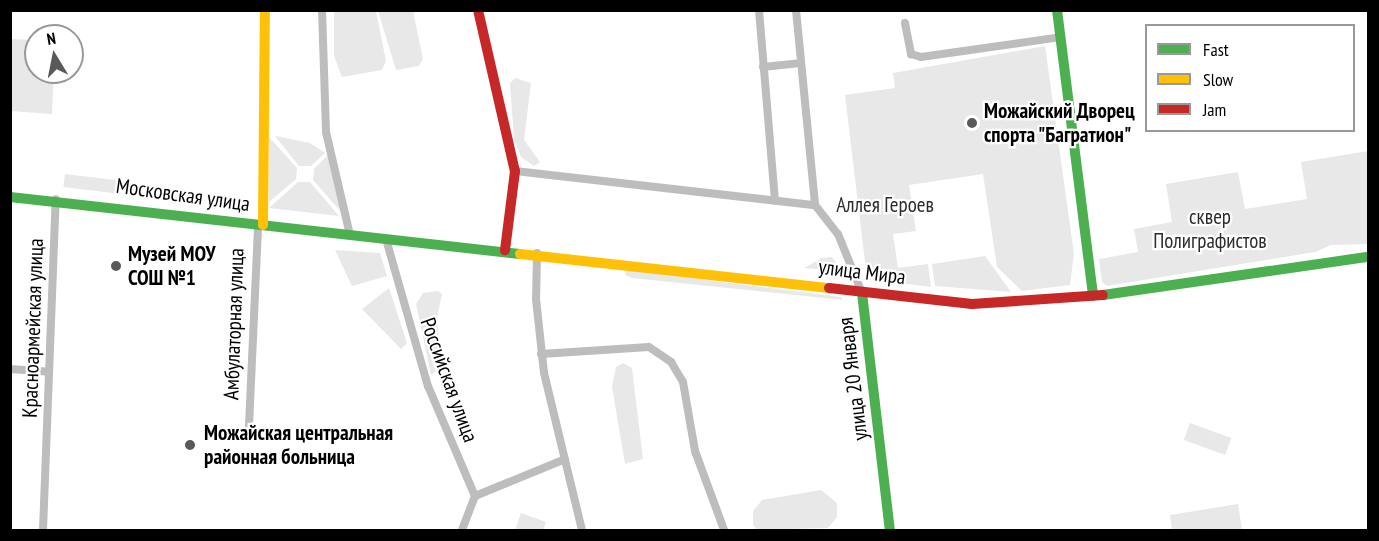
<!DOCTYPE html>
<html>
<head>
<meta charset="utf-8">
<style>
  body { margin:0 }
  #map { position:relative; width:1379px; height:541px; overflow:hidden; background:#fff; font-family:"PT Sans Narrow",sans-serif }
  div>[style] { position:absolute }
  .green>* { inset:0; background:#e8e8e8; transform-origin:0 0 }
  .street>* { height:8px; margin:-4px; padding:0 4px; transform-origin:4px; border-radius:4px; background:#bdbdbd }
  .fast>* { height:10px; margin:-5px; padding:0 5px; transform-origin:5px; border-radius:5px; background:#4caf50 }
  .slow>* { height:10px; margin:-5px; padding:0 5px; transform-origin:5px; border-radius:5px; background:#ffc107 }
  .jam>* { height:10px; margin:-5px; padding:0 5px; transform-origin:5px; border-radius:5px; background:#c62828 }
  .dots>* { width:16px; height:16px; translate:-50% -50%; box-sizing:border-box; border:3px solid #fff; border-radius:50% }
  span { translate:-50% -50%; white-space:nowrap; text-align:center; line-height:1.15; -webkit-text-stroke:4.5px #fff; paint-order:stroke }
  .poi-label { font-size:21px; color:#000; font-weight:700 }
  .left { translate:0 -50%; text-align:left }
  .street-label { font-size:21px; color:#000 }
  .park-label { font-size:21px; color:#2c2c2c }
  .frame { position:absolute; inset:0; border:12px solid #000; pointer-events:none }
  .legend { position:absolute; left:1145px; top:24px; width:210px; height:108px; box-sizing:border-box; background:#fff; border:2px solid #999; margin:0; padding:8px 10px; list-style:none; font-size:18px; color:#000 }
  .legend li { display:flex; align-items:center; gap:12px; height:30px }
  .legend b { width:30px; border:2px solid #999 }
  .north { position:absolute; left:24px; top:24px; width:60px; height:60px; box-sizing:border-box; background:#fff; border:2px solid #999; border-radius:50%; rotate:350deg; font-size:16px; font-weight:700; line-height:24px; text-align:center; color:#000 }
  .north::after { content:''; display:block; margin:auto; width:21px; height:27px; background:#595959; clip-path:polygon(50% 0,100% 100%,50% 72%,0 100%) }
</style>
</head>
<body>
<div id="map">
  <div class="green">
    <i style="clip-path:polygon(334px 11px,376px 11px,386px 61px,382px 70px,342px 77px,334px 56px)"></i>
    <i style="clip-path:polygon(413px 11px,423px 59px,419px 66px,396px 70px,378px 11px)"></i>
    <i style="clip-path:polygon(11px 39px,36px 40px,36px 72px,54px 72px,52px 114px,11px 111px)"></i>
    <i style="clip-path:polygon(1045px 46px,1074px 254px,1070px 285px,1022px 291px,997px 267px,983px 174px,909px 185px,916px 231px,893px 234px,898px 268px,928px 264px,931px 287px,867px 279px,845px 95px,895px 88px,893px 73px)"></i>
    <i style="clip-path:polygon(515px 78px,531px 83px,524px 140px,540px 162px,534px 166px,521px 157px,514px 139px,510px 83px)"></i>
    <i style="clip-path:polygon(275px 136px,310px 143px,325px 153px,311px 166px,299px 166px)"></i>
    <i style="clip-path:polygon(269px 137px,297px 168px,296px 179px,269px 202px)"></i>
    <i style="clip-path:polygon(1368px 151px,1368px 244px,1331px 245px,1315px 252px,1107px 286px,1102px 282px,1099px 259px,1138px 252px,1134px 229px,1172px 222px,1166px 184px,1238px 172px,1245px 209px,1307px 199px,1301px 162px)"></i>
    <i style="clip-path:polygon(328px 155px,342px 213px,313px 180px,314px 169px)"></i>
    <i style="left:65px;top:174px;width:58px;height:13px;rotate:7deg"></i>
    <i style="clip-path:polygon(298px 182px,310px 182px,339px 216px,269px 208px)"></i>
    <i style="clip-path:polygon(335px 250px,380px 253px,387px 276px,352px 286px)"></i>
    <i style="clip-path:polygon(985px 256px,1011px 292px,935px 286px,932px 264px)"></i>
    <i style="clip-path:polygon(832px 257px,842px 271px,804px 268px,822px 258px)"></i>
    <i style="clip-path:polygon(627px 270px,841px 297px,843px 300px,632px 278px,625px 275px)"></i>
    <i style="clip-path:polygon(389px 288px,407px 343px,401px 349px,362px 309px)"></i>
    <i style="clip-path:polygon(438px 291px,442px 294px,437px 318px,441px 367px,431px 375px,416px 304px,423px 293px)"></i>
    <i style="clip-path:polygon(623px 363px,632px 368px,643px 459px,625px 464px,612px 387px,616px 367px)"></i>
    <i style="left:1190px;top:423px;width:44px;height:18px;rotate:20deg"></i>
    <i style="clip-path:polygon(821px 490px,837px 503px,837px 517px,828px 528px,757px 530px,753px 525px,753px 511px,762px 500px)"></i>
    <i style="clip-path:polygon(1238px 504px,1242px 530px,1172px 530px,1170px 515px)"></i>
    <i style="clip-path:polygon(521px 513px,546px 522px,543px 530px,515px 530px)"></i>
  </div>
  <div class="street">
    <i style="left:322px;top:10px;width:122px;rotate:88.1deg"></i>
    <i style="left:326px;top:132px;width:106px;rotate:76.9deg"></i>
    <i style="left:759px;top:10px;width:191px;rotate:85.2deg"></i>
    <i style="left:796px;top:10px;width:196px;rotate:84.4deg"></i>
    <i style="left:905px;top:23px;width:32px;rotate:79deg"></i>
    <i style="left:911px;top:54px;width:10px;rotate:17deg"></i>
    <i style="left:921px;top:57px;width:141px;rotate:-8.1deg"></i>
    <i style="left:763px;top:67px;width:37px;rotate:-6deg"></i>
    <i style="left:515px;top:171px;width:302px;rotate:6.5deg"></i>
    <i style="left:815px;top:205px;width:37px;rotate:52deg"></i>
    <i style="left:838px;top:234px;width:64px;rotate:67.9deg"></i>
    <i style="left:386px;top:239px;width:153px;rotate:74.1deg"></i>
    <i style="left:428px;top:386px;width:120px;rotate:66.9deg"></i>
    <i style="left:475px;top:496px;width:36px;rotate:111deg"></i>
    <i style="left:537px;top:253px;width:46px;rotate:91.2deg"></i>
    <i style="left:536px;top:299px;width:74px;rotate:83.8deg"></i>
    <i style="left:544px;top:373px;width:162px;rotate:76.4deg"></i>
    <i style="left:541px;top:354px;width:108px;rotate:-3.7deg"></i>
    <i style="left:649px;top:347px;width:27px;rotate:34deg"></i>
    <i style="left:671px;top:362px;width:23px;rotate:59deg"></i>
    <i style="left:683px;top:382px;width:70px;rotate:80.1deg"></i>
    <i style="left:695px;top:451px;width:84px;rotate:69.8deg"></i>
    <i style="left:10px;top:369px;width:39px;rotate:4deg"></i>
    <i style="left:249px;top:426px;width:202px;rotate:-87.4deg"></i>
    <i style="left:475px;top:496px;width:97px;rotate:-22.3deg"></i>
    <i style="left:43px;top:530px;width:331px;rotate:-87.8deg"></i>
  </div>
  <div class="fast">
    <i style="left:1057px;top:10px;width:288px;rotate:82.8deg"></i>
    <i style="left:10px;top:197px;width:513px;rotate:6.38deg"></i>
    <i style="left:862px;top:293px;width:239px;rotate:83.3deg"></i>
    <i style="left:1103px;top:295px;width:268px;rotate:-8.2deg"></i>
  </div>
  <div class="slow">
    <i style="left:263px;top:225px;width:215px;rotate:-89.5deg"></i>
    <i style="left:520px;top:254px;width:311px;rotate:6.3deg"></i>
  </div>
  <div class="jam">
    <i style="left:478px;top:10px;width:165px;rotate:77.1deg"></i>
    <i style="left:515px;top:171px;width:80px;rotate:97.2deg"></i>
    <i style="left:829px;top:288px;width:144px;rotate:6.4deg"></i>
    <i style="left:972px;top:304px;width:131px;rotate:-3.9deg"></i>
  </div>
  <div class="dots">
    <i style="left:972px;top:123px;background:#595959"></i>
    <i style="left:116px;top:266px;background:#595959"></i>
    <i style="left:190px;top:445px;background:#595959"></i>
  </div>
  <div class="poi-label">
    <span class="left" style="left:984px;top:123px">Можайский Дворец<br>спорта "Багратион"</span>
    <span class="left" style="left:128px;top:266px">Музей МОУ<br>СОШ №1</span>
    <span class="left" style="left:204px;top:445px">Можайская центральная<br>районная больница</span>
  </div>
  <div class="street-label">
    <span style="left:183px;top:195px;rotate:8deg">Московская улица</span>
    <span style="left:862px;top:272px;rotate:7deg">улица Мира</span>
    <span style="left:234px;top:324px;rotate:-88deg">Амбулаторная улица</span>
    <span style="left:33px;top:328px;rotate:-88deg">Красноармейская улица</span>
    <span style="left:853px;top:379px;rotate:-97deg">улица 20 Января</span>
    <span style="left:449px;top:380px;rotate:70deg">Российская улица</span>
  </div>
  <div class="park-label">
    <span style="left:885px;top:205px">Аллея Героев</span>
    <span style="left:1210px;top:229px">сквер<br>Полиграфистов</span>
  </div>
  <div class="frame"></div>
  <ul class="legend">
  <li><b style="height:8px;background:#4caf50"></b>Fast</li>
  <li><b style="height:8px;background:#ffc107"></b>Slow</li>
  <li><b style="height:8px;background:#c62828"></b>Jam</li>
  </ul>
  <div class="north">N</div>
</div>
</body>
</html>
